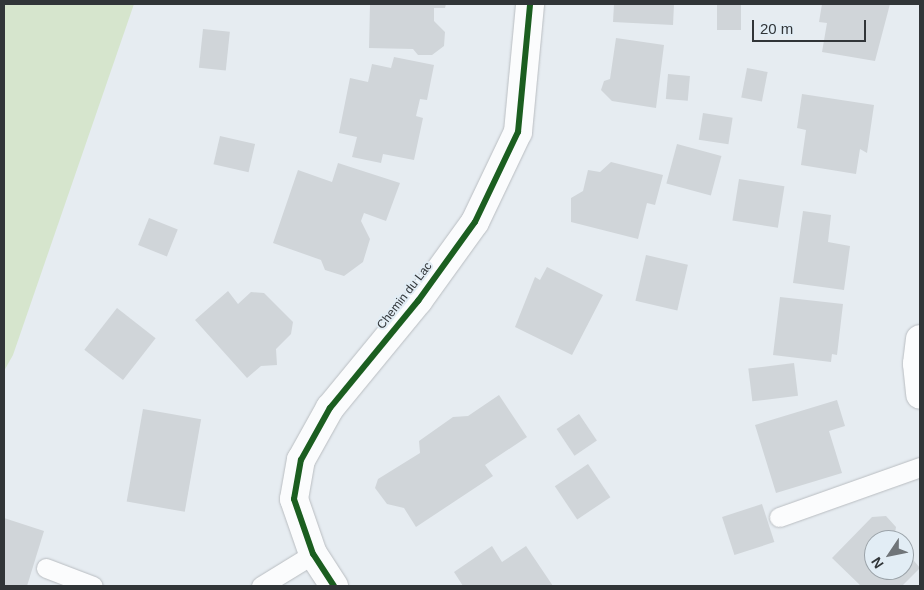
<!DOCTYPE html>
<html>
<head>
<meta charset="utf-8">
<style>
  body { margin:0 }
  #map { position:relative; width:924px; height:590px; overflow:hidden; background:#e6ecf1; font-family:Arial,sans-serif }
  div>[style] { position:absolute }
  .green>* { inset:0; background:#d6e5cd }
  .building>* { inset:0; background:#d0d5d9; transform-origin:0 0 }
  .roads { filter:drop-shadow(0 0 1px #b9bdc1) drop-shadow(0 0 1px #b9bdc1) }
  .service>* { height:19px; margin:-9.5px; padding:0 9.5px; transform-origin:9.5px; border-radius:9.5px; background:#fbfcfd }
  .minor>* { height:28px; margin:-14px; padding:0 14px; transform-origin:14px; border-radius:14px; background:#fbfcfd }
  .cycleway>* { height:6px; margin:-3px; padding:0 3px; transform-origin:3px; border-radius:3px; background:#1b5e20 }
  span { translate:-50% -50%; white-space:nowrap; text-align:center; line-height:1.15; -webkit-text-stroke:4px #e2edf5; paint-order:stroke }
  .street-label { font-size:12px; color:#313538 }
  .frame { position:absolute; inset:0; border:5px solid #313538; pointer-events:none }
  .north { position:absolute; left:864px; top:530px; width:50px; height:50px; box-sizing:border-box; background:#e2edf5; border:1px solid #9ba3a9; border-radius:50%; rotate:236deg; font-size:14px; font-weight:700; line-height:20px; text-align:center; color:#313538 }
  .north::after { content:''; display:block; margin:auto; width:18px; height:22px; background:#707579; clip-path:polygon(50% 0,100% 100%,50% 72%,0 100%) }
  .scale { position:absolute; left:752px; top:20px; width:114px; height:22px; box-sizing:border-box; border:2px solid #313538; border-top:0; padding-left:6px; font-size:15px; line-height:18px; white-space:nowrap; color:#313538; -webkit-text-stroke:4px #e2edf5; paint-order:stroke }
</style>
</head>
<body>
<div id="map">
  <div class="green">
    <i style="clip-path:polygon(4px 4px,134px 4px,13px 355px,4px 371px)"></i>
  </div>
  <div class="building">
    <i style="clip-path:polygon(370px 4px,446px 4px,445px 8px,434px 8px,434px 21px,445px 32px,444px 46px,432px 55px,418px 55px,413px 49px,369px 48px)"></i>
    <i style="clip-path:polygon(614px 4px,674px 4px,673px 25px,613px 22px)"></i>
    <i style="left:717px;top:4px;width:24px;height:26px"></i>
    <i style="clip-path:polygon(822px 4px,890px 4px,875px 61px,822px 52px,827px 23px,819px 22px)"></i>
    <i style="left:203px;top:29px;width:27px;height:39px;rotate:6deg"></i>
    <i style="clip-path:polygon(616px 38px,664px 45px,656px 108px,612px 101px,601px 90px,604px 81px,610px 79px)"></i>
    <i style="clip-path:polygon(394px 57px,434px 65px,427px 100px,420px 99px,416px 116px,423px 118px,414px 160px,383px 154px,381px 163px,352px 157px,357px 137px,339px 133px,350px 78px,368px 82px,372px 64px,391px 68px)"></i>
    <i style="left:747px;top:68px;width:21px;height:30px;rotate:11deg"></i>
    <i style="left:668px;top:74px;width:22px;height:25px;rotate:5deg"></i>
    <i style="clip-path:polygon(802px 94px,874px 105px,867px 153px,860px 149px,856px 174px,801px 165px,806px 130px,797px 128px)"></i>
    <i style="left:703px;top:113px;width:30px;height:27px;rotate:9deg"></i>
    <i style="left:220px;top:136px;width:36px;height:29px;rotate:13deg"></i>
    <i style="left:677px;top:144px;width:46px;height:41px;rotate:15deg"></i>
    <i style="clip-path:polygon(611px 162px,663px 175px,655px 205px,647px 203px,638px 239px,571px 222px,571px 198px,583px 191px,588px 170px,600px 172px)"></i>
    <i style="clip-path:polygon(338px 163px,400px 183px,386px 221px,364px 213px,361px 221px,370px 239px,363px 262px,344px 276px,325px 270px,321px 260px,273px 243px,298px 170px,332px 182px)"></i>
    <i style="left:739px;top:179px;width:46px;height:42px;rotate:9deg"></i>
    <i style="clip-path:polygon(803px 211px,831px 215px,828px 242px,850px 246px,844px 290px,793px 283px)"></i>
    <i style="left:149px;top:218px;width:31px;height:29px;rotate:22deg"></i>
    <i style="left:646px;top:255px;width:43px;height:47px;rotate:13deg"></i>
    <i style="clip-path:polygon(547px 267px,603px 295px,572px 355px,515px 327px,535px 277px,540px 280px)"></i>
    <i style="clip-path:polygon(228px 291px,238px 304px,251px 292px,264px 293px,293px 322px,291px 334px,276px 349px,277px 365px,261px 366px,247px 378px,195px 320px)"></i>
    <i style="clip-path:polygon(780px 297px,843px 304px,837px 355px,832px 354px,831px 362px,773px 355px)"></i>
    <i style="left:117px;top:308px;width:49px;height:53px;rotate:38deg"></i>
    <i style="left:794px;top:363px;width:33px;height:46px;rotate:83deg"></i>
    <i style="clip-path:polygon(499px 395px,527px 437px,485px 465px,493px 476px,416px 527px,404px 508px,387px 504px,375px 488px,378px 479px,420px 453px,419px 441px,453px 417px,468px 416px)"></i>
    <i style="clip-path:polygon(837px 400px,845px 426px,829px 431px,842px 473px,776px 493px,755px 425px)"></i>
    <i style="left:143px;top:409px;width:59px;height:94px;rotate:10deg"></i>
    <i style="left:579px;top:414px;width:32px;height:27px;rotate:56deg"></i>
    <i style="left:588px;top:464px;width:40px;height:40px;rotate:56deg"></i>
    <i style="left:762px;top:504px;width:40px;height:42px;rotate:72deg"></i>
    <i style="clip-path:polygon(886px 516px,896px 527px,894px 540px,874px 540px,874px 570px,904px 570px,904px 549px,920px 568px,902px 586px,861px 586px,832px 558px,872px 517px)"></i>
    <i style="clip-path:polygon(4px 518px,44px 531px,27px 586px,4px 586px)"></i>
    <i style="clip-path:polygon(492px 546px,502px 562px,526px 546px,553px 586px,463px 586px,454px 572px)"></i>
  </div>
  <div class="roads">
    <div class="service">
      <i style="left:779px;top:517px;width:150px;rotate:-19.5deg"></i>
      <i style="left:46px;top:568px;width:50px;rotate:21deg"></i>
      <i style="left:261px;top:586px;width:61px;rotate:-31.6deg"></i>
    </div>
    <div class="minor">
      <i style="left:920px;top:339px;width:25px;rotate:97deg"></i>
      <i style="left:917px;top:364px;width:31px;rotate:84deg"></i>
      <i style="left:334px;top:586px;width:38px;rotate:-123deg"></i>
      <i style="left:313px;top:554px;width:58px;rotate:-109.1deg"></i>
      <i style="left:294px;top:499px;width:40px;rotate:-80deg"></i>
      <i style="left:301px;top:460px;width:60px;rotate:-60.9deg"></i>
      <i style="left:330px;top:408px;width:139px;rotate:-50.6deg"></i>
      <i style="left:418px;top:301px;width:97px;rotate:-54.2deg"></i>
      <i style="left:475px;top:222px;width:100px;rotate:-64.5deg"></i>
      <i style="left:518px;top:132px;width:129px;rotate:-84.6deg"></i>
    </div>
  </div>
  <div class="cycleway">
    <i style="left:334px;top:586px;width:38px;rotate:-123deg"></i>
    <i style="left:313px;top:554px;width:58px;rotate:-109.1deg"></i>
    <i style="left:294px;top:499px;width:40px;rotate:-80deg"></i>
    <i style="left:301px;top:460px;width:60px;rotate:-60.9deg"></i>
    <i style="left:330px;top:408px;width:139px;rotate:-50.6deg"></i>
    <i style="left:418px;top:301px;width:97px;rotate:-54.2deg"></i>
    <i style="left:475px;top:222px;width:100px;rotate:-64.5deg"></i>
    <i style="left:518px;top:132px;width:129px;rotate:-84.6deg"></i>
  </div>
  <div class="street-label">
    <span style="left:405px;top:296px;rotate:-52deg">Chemin du Lac</span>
  </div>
  <div class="frame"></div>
  <div class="north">N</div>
  <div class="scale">20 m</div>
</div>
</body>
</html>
